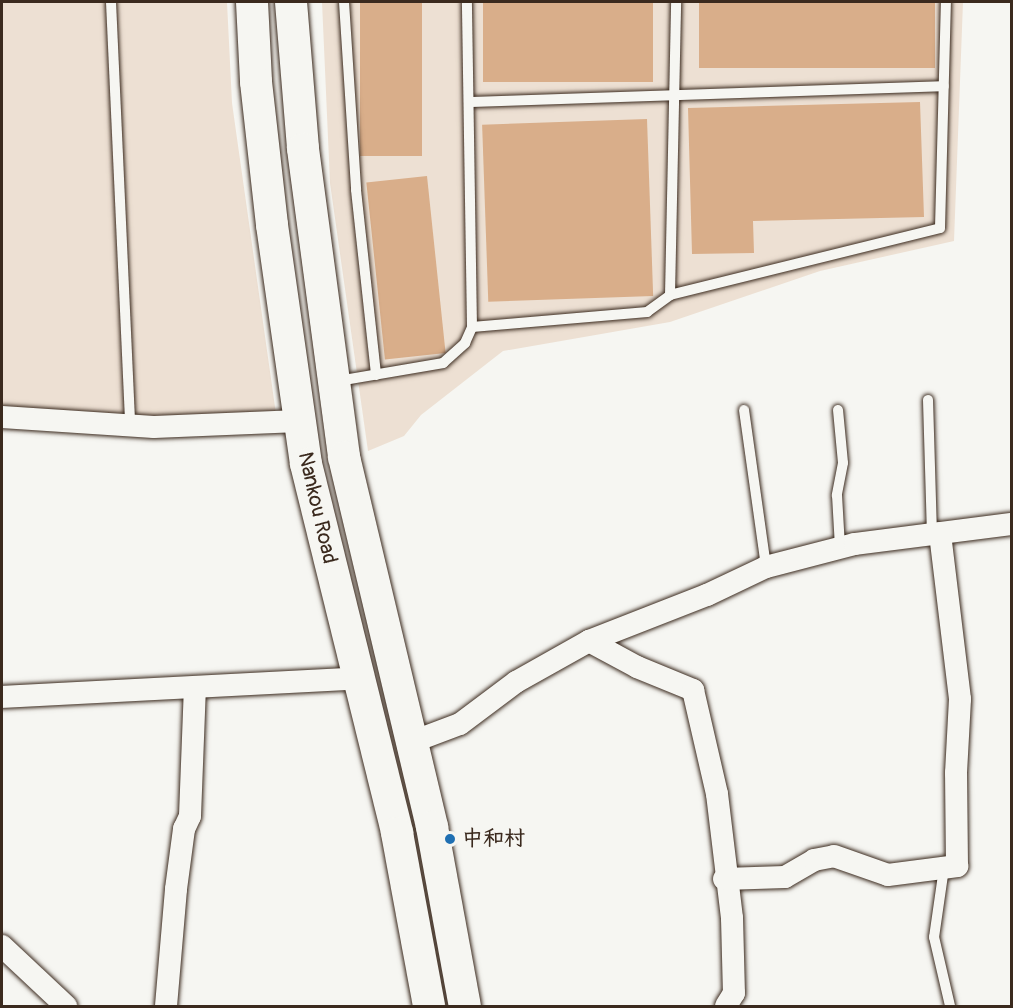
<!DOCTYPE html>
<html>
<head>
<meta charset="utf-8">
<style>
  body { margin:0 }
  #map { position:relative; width:1013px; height:1008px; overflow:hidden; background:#f6f6f2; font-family:Pangolin,"LXGW WenKai TC",sans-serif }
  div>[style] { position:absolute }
  .built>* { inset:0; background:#ede0d3 }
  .building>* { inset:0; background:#d9ae8a; transform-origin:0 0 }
  .roads { filter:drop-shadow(0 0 2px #3b2a1e) drop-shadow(0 0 2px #3b2a1e) }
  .service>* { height:10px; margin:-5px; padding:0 5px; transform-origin:5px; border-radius:5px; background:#f6f6f2 }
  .minor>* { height:22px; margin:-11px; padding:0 11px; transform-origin:11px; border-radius:11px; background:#f6f6f2 }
  .secondary>* { height:32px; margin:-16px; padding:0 16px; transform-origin:16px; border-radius:16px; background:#f6f6f2 }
  .dots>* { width:16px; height:16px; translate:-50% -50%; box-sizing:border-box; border:3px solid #f6f6f2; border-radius:50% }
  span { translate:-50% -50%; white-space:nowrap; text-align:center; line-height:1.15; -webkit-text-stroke:4.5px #f6f6f2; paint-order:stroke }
  .street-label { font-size:21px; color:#3b2a1e }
  .poi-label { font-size:21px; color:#3b2a1e; font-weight:700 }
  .left { translate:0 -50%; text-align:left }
  .frame { position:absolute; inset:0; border:3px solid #3b2a1e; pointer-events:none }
</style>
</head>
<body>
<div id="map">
  <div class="built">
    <i style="clip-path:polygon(2px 2px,227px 2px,232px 103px,276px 414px,147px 421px,2px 408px)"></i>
    <i style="clip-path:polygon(322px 2px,963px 2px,954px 241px,820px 271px,670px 322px,503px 351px,421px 415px,404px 436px,368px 451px,330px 183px)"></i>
  </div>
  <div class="building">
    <i style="left:360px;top:2px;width:62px;height:154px"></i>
    <i style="left:483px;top:2px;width:170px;height:80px"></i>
    <i style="left:699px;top:2px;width:236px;height:66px"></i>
    <i style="clip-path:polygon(920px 102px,924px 217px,753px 221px,754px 253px,692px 254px,688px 108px)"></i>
    <i style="left:647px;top:119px;width:177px;height:165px;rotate:88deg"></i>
    <i style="left:427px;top:176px;width:178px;height:61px;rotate:84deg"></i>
  </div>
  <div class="roads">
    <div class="service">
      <i style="left:111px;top:2px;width:423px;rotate:87.4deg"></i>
      <i style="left:344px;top:2px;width:188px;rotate:86.3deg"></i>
      <i style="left:356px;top:190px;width:186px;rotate:83.8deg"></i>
      <i style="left:469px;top:102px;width:475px;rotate:-1.9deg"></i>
      <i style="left:670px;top:295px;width:293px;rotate:-88.8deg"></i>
      <i style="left:472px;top:327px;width:176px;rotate:-4.9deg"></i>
      <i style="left:647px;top:312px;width:29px;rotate:-36deg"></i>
      <i style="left:670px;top:295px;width:278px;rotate:-13.9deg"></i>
      <i style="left:940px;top:228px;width:226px;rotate:-88.5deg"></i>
      <i style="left:338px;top:381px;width:107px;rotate:-9.7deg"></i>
      <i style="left:443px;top:363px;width:30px;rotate:-42deg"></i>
      <i style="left:465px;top:343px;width:17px;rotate:-66deg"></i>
      <i style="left:472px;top:327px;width:325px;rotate:-90.9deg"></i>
      <i style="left:928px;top:400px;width:134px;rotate:88.3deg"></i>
      <i style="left:744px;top:410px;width:159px;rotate:82deg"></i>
      <i style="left:838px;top:410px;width:53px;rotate:84.6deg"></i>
      <i style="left:843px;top:463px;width:33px;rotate:101deg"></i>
      <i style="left:837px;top:495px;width:52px;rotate:86.7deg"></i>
      <i style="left:944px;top:868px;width:70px;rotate:98.2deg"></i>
      <i style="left:934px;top:937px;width:71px;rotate:76.9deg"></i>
    </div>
    <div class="minor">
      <i style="left:2px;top:417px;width:152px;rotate:3.8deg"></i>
      <i style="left:154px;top:427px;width:145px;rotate:-2.4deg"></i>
      <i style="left:589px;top:641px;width:55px;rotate:28.4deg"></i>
      <i style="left:637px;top:667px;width:61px;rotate:22.3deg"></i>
      <i style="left:693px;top:690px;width:107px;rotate:77deg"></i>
      <i style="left:717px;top:794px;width:125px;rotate:83.1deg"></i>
      <i style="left:732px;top:918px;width:75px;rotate:88.5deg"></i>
      <i style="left:734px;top:993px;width:15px;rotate:122deg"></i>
      <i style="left:2px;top:697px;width:358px;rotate:-3deg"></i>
      <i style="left:412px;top:742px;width:51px;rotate:-20.6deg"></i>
      <i style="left:460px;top:724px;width:70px;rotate:-36.9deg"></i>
      <i style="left:516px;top:682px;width:84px;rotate:-29.3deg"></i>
      <i style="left:589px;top:641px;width:127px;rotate:-21.3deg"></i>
      <i style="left:707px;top:595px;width:65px;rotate:-25.4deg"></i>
      <i style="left:766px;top:567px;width:92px;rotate:-14.5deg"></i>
      <i style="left:855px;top:544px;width:158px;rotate:-7.3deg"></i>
      <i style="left:724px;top:879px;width:61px;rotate:-1.9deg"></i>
      <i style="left:785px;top:877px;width:34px;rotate:-30deg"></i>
      <i style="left:814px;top:860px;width:20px;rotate:-11deg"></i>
      <i style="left:834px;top:856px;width:57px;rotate:19.4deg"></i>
      <i style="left:888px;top:875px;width:70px;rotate:-7.4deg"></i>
      <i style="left:957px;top:866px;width:93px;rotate:-90.6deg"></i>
      <i style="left:956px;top:773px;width:74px;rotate:-86.9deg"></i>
      <i style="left:960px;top:699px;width:167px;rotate:-96.9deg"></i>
      <i style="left:2px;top:946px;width:88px;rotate:43.2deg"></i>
      <i style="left:166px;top:1006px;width:117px;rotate:-85.1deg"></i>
      <i style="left:176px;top:889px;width:61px;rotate:-82.4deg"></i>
      <i style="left:184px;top:829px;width:14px;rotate:-65deg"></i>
      <i style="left:190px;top:816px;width:128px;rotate:-87.8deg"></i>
    </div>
    <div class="secondary">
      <i style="left:252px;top:2px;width:80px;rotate:87.1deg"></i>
      <i style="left:256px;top:82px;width:144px;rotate:83.6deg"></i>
      <i style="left:272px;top:225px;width:241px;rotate:81.9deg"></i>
      <i style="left:306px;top:464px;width:380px;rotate:76.1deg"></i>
      <i style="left:397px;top:833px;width:176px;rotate:79.5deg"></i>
      <i style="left:291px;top:2px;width:147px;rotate:85.3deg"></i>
      <i style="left:303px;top:149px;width:311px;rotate:82.4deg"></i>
      <i style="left:344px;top:457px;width:380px;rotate:76.6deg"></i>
      <i style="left:432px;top:827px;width:182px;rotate:79.6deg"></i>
    </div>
  </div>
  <div class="dots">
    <i style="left:450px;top:839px;background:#1f6fb2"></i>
  </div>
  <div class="street-label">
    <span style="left:317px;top:508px;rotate:77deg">Nankou Road</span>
  </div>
  <div class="poi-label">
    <span class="left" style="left:462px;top:839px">中和村</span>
  </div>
  <div class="frame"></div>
</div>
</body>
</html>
